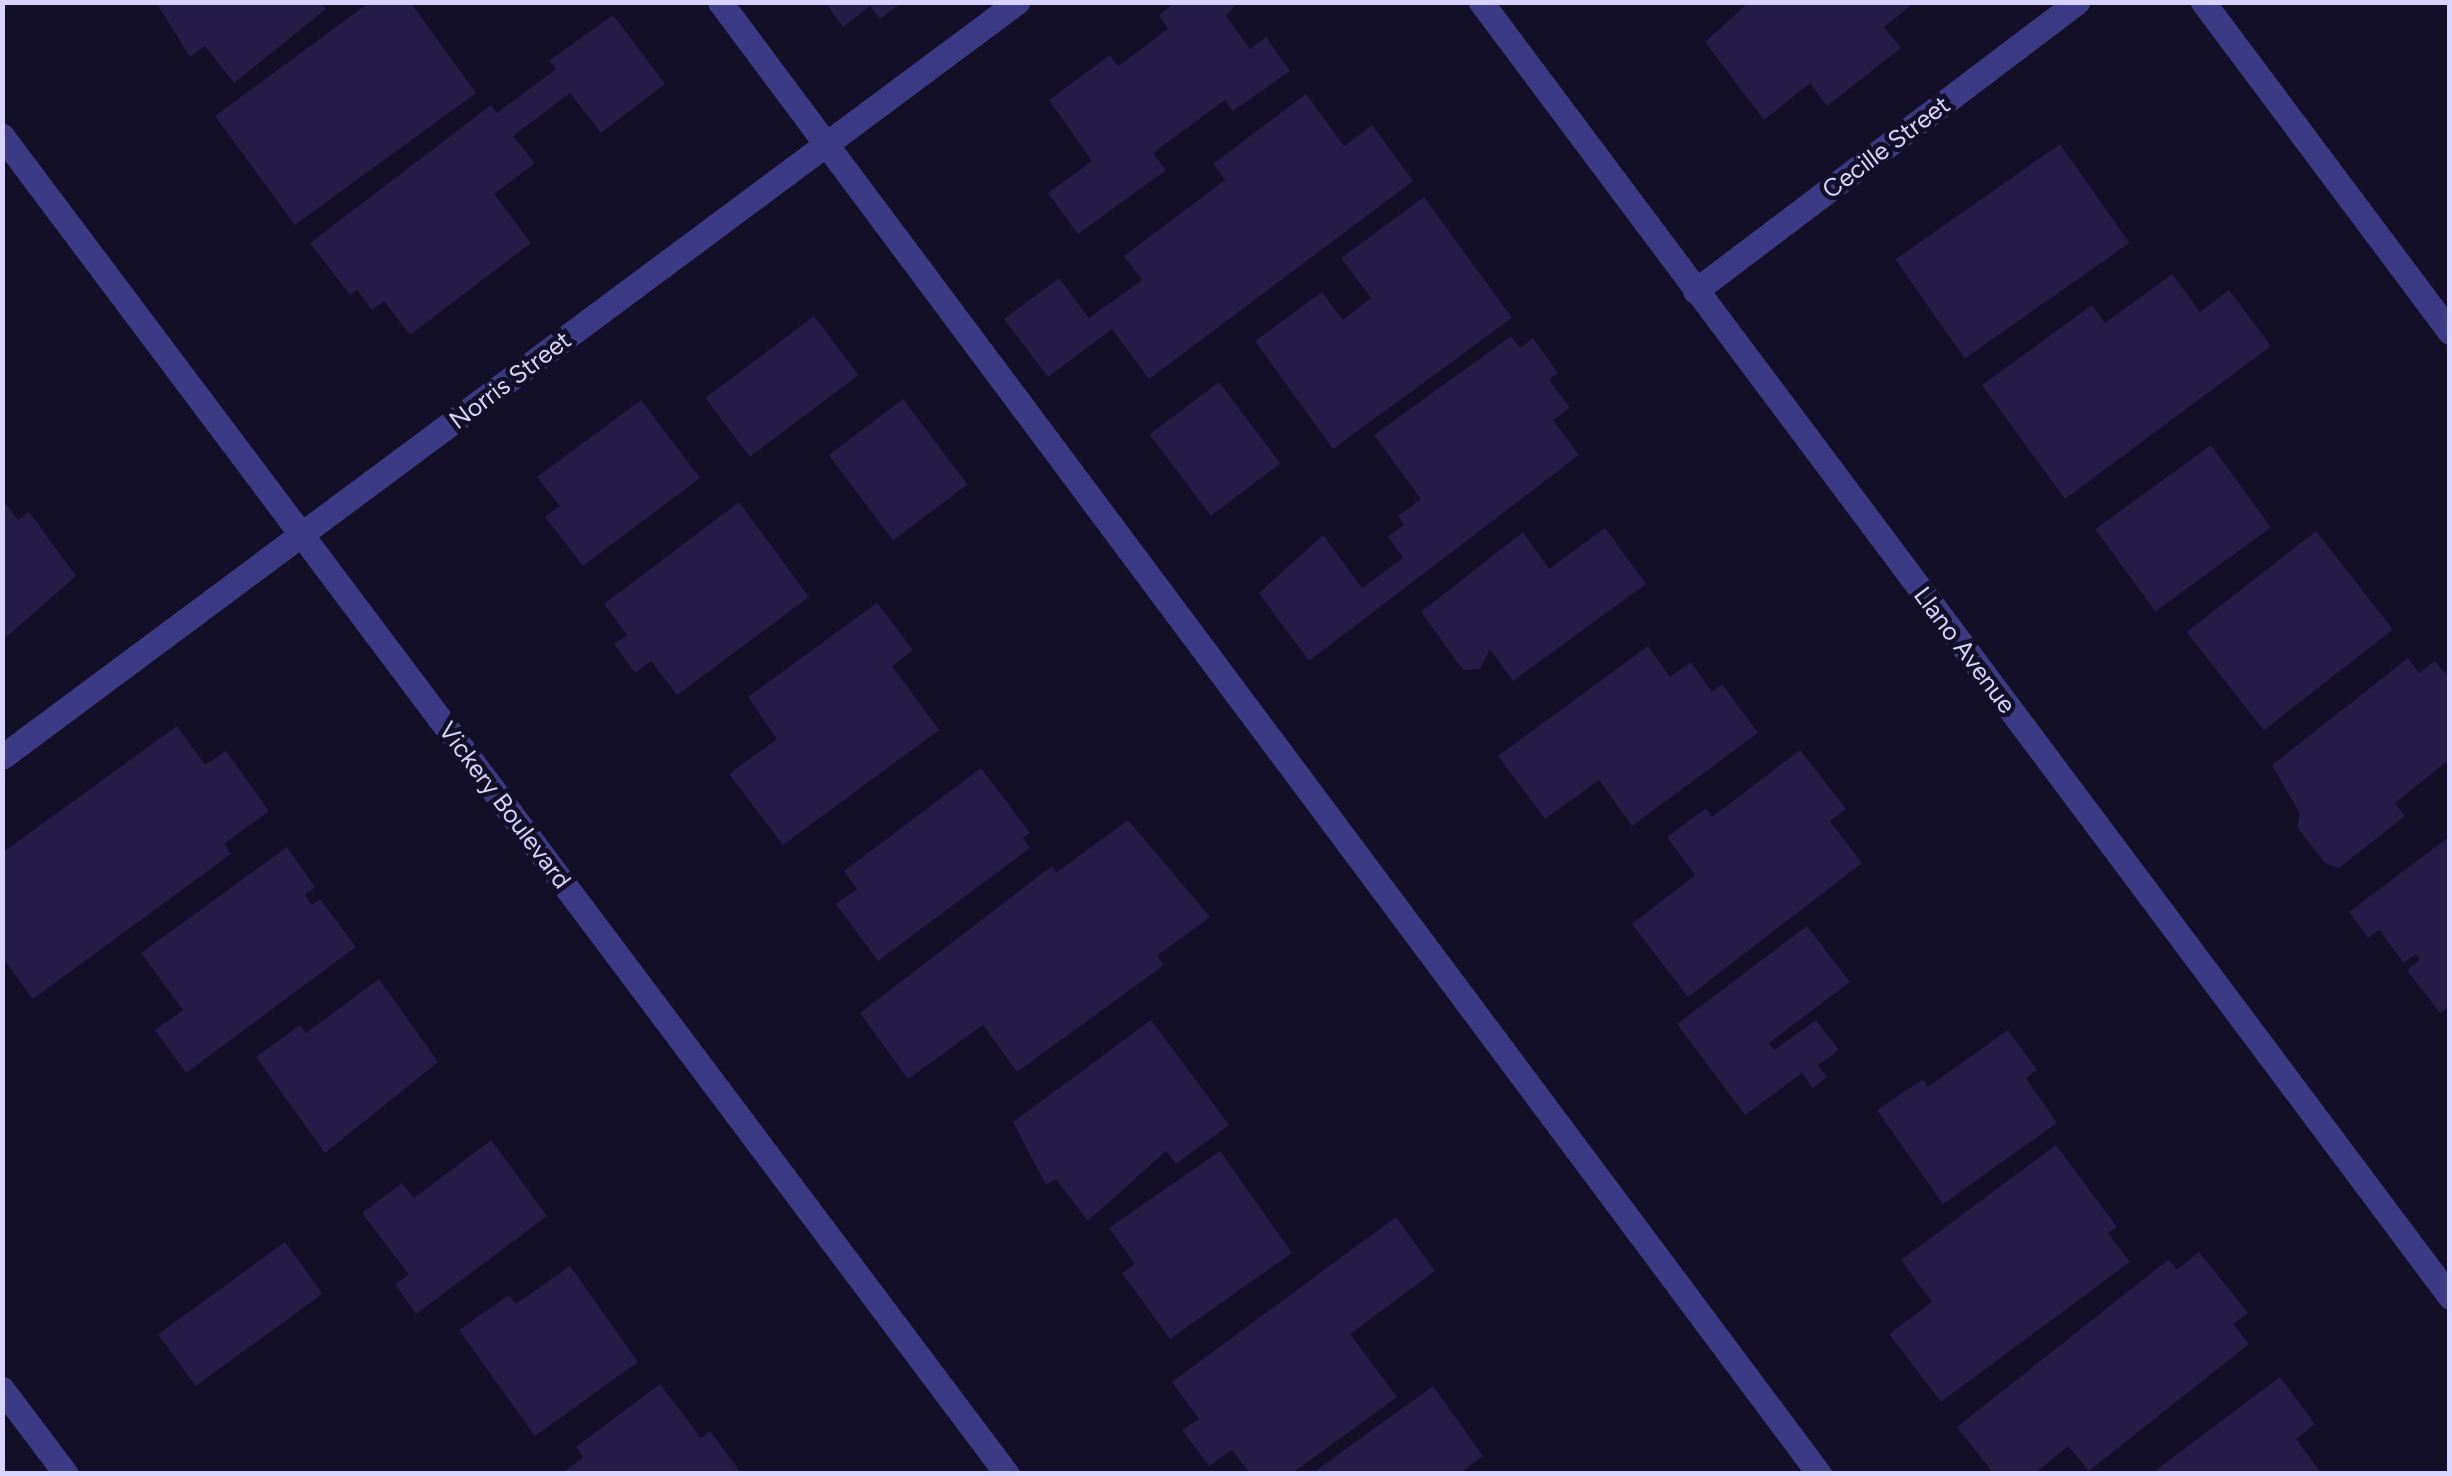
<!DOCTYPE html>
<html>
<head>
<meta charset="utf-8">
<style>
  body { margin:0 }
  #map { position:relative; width:2452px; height:1476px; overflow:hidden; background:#130f26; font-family:Figtree,sans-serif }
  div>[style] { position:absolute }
  .building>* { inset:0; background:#241b47; transform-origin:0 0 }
  .service>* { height:25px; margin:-12.5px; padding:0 12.5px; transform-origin:12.5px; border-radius:12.5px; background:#3d3a85 }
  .minor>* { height:25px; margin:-12.5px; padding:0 12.5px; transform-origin:12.5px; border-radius:12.5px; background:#3d3a85 }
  span { translate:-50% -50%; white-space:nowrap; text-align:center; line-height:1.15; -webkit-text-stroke:9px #130f26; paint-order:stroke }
  .street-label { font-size:25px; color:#d9d4ff }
  .frame { position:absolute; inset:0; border:5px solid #d9d4ff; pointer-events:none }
</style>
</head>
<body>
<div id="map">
  <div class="building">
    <i style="clip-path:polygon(156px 2px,321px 2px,326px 9px,234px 83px,205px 46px,190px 57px)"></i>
    <i style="clip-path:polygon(370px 2px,410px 2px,476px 93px,295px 225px,215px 116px)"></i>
    <i style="clip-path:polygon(825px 2px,902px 2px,880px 19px,870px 6px,843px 27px)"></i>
    <i style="clip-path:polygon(1176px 2px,1238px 2px,1226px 16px,1250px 49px,1266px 37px,1290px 71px,1233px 111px,1225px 100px,1153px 153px,1166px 170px,1078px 234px,1048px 193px,1092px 161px,1049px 100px,1110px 55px,1118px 66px,1168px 29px,1159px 15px)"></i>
    <i style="clip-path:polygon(1749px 2px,1915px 2px,1884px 27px,1901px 48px,1827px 106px,1810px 83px,1764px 120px,1705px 42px)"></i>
    <i style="clip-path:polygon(613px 15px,665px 84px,601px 133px,570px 93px,513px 136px,535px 163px,494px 194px,531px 243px,410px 335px,384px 301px,372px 310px,357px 290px,350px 295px,310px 243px,491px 105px,497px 113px,556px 69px,549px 61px)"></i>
    <i style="clip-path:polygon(1306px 94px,1344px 146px,1372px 125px,1413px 181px,1149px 379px,1112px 329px,1048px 377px,1004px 319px,1059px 278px,1089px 318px,1142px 280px,1124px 256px,1225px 180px,1213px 164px)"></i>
    <i style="left:2060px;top:144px;width:121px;height:201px;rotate:55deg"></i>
    <i style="clip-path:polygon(1424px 197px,1512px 318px,1333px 449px,1255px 341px,1322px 292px,1343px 320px,1371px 298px,1341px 258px)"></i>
    <i style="clip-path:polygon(2172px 274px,2200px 312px,2229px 290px,2271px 346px,2065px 499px,1982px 385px,2092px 305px,2105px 323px)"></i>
    <i style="left:814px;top:316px;width:74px;height:136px;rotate:53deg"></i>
    <i style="clip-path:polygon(1511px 336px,1520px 348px,1533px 338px,1558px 373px,1549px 380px,1570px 408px,1553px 420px,1579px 455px,1309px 661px,1259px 593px,1323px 535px,1362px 588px,1403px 558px,1388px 536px,1404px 525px,1398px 516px,1421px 499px,1374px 435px)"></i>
    <i style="left:1219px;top:382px;width:102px;height:87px;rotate:53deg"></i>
    <i style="left:903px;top:399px;width:107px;height:93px;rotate:53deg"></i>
    <i style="clip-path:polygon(641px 400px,700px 478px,583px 566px,545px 517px,560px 506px,537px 477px)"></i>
    <i style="left:2211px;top:445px;width:102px;height:143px;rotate:54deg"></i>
    <i style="clip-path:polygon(2px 499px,18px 520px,29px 512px,76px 576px,2px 641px)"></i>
    <i style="clip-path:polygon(739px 502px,809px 597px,677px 695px,651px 661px,635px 673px,614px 644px,627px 635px,604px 604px)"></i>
    <i style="clip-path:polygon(1605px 528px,1646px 584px,1513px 681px,1490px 649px,1480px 669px,1463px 670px,1421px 612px,1523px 532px,1549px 569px)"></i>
    <i style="left:2316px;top:531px;width:125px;height:164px;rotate:52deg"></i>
    <i style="clip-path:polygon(877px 603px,913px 650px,892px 666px,939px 730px,783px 845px,729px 774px,777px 739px,748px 697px)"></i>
    <i style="clip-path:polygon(1648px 646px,1670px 677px,1691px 662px,1712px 692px,1722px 684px,1758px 733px,1632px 826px,1599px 780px,1545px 819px,1498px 756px)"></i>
    <i style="clip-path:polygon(2408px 658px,2419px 673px,2435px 661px,2450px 679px,2450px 759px,2395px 803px,2405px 816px,2339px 868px,2325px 863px,2297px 827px,2300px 814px,2272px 765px)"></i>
    <i style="clip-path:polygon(177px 726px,205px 765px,226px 751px,269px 811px,224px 844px,231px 854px,33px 999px,2px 957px,2px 853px)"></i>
    <i style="clip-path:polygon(1800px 750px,1846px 809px,1830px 821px,1862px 863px,1688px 997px,1632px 924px,1695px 875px,1667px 837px,1706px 808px,1712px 817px)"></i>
    <i style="clip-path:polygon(981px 768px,1030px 833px,1023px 838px,1030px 848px,878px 961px,836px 904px,857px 889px,844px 871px)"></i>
    <i style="clip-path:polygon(1128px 820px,1210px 917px,1157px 956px,1164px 965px,1017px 1072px,983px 1025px,908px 1079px,860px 1013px,1052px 866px,1056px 873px)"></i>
    <i style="clip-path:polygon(2450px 836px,2450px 1006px,2440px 1013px,2407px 970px,2420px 960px,2416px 954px,2404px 963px,2379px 930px,2368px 938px,2349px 912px)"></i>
    <i style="clip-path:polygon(287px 847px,315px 887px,305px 895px,312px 905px,320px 899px,356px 947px,186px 1073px,155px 1030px,183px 1010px,141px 953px)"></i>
    <i style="clip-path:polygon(1807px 926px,1850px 982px,1769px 1043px,1774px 1050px,1816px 1020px,1839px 1050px,1818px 1065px,1827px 1077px,1813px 1088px,1802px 1073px,1745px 1115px,1677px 1024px)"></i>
    <i style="clip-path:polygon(379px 979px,438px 1062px,325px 1153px,256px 1057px,300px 1025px,306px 1033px)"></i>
    <i style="clip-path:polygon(1151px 1020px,1229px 1125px,1176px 1164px,1166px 1151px,1088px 1221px,1056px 1179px,1046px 1185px,1013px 1122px)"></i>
    <i style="clip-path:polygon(2008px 1030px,2037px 1070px,2026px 1078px,2057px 1123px,1943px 1204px,1877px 1110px,1923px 1079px,1928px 1087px)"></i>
    <i style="clip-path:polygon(491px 1140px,547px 1216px,416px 1314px,395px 1284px,409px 1275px,362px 1213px,402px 1183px,414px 1198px)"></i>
    <i style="clip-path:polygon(2056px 1145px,2117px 1227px,2108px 1233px,2130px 1262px,1941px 1402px,1889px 1334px,1932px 1302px,1901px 1260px)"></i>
    <i style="clip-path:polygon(1220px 1151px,1292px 1253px,1170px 1339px,1122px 1273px,1135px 1264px,1109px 1228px)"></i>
    <i style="clip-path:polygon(1396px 1217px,1435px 1271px,1350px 1334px,1397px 1397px,1291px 1474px,1250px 1474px,1232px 1450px,1209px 1466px,1182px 1430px,1199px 1419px,1172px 1382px)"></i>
    <i style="left:285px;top:1242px;width:64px;height:157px;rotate:54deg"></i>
    <i style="clip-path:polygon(2199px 1252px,2248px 1313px,2233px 1324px,2249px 1344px,2089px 1471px,2068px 1446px,2034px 1474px,1994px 1474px,1957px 1427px,2169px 1259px,2177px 1270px)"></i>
    <i style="clip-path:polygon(570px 1266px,638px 1362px,535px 1436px,459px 1330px,509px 1295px,516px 1304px)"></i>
    <i style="clip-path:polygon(2280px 1377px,2315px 1424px,2296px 1439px,2322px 1474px,2151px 1474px)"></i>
    <i style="clip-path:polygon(660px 1384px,701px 1438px,710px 1431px,742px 1474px,561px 1474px,583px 1457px,576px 1447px)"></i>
    <i style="clip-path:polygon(1433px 1386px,1483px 1456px,1459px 1474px,1311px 1474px)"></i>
  </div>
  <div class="service">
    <i style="left:720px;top:2px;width:1837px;rotate:53.25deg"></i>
    <i style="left:2203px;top:2px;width:412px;rotate:53.2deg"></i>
    <i style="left:2px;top:1389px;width:106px;rotate:53deg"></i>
  </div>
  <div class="minor">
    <i style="left:1481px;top:2px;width:1617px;rotate:53.19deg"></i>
    <i style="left:2px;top:136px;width:1673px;rotate:53.09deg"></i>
    <i style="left:1695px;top:291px;width:479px;rotate:-37.1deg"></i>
    <i style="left:2px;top:757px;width:1265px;rotate:-36.64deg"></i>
  </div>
  <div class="street-label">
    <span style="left:1886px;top:147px;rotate:-37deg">Cecille Street</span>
    <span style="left:510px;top:380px;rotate:-37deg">Norris Street</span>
    <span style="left:1965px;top:650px;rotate:53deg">Llano Avenue</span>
    <span style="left:505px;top:805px;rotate:53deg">Vickery Boulevard</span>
  </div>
  <div class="frame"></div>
</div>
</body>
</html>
